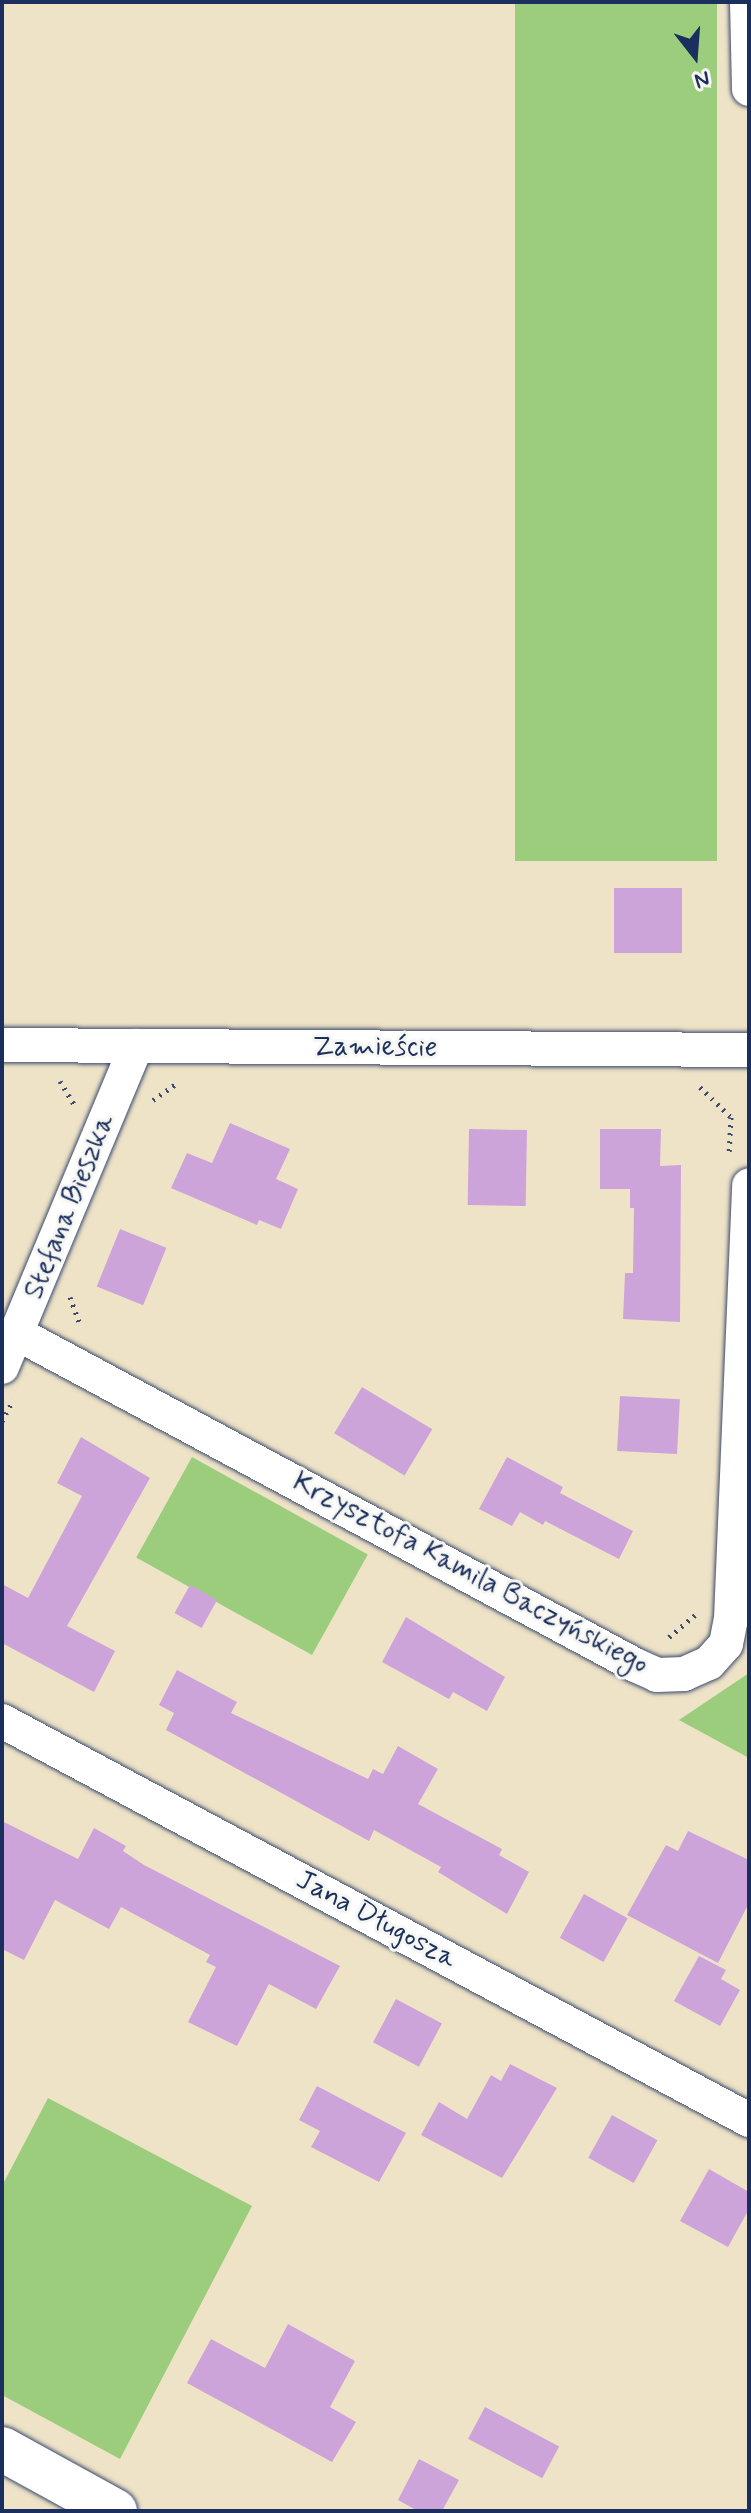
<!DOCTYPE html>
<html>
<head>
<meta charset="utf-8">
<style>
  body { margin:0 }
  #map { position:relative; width:751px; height:2513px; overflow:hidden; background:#eee3c7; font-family:Mynerve,sans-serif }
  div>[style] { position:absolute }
  .green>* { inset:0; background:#9bcd7d; transform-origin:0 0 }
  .building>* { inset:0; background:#cda4da; transform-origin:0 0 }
  .path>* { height:5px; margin-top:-2.5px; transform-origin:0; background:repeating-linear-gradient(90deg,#3b4a6e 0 2px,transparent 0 8px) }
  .roads { filter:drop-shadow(0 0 2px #3b4a6e) drop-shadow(0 0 2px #3b4a6e) }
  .street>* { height:34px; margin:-17px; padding:0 17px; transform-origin:17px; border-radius:17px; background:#fff }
  .secondary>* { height:44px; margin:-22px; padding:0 22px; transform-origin:22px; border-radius:22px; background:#fff }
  span { translate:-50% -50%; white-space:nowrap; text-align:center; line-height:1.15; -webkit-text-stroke:6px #f6f6f2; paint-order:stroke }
  .street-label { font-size:28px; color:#1b2f5e }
  .frame { position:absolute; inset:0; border:4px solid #1b2f5e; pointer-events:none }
  .north { position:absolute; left:655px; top:16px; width:80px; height:80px; -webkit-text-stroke:6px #f6f6f2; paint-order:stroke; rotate:163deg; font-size:22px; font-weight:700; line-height:32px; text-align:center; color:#1b2f5e }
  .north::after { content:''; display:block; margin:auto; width:28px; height:36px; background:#1b2f5e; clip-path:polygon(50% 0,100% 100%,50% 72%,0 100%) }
</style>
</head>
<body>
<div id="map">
  <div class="green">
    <i style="left:515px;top:2px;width:202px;height:859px"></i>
    <i style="left:192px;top:1457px;width:201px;height:115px;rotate:29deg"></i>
    <i style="clip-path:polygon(749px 1673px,749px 1758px,679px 1720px)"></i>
    <i style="clip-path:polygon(48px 2098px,252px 2206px,120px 2459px,2px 2395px,2px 2186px)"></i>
  </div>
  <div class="building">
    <i style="left:614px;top:888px;width:68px;height:65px"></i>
    <i style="clip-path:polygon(230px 1123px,290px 1149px,276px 1179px,298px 1189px,281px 1229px,259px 1220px,257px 1225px,171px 1188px,187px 1153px,212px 1163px)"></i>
    <i style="left:469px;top:1129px;width:58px;height:76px;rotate:1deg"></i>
    <i style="clip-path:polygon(600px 1129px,661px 1129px,660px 1166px,681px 1165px,680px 1322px,623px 1319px,625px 1273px,633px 1273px,634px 1208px,630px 1208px,630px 1189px,600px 1189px)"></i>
    <i style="left:120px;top:1229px;width:50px;height:62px;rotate:22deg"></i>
    <i style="left:362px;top:1387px;width:82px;height:54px;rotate:31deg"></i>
    <i style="left:620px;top:1396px;width:60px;height:55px;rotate:3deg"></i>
    <i style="clip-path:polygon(81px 1437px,150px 1478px,67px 1626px,115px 1651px,94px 1692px,2px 1643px,2px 1584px,28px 1598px,82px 1496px,57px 1483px)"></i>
    <i style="clip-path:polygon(507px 1457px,563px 1487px,560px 1493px,633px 1531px,619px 1559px,545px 1521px,543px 1525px,520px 1512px,512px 1526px,479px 1509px)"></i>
    <i style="left:190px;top:1585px;width:31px;height:32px;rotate:29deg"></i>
    <i style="clip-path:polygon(406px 1617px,505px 1677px,487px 1711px,453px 1692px,449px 1699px,382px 1662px)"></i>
    <i style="clip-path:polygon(177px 1670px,237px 1702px,231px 1713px,368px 1779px,373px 1769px,383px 1774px,398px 1746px,438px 1769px,418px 1804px,502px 1849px,499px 1855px,529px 1872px,507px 1914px,438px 1872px,441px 1867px,374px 1830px,369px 1841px,166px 1730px,174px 1713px,159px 1705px)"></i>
    <i style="clip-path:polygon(2px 1821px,78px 1859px,94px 1828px,126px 1846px,123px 1851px,144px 1865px,340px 1966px,316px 2009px,269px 1984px,237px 2046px,188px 2022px,216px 1967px,206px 1962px,210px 1955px,121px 1907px,109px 1929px,55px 1900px,24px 1960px,2px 1949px)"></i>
    <i style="clip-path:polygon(688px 1831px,749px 1860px,749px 1903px,718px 1963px,627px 1915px,666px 1845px,678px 1851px)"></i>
    <i style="left:584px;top:1894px;width:50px;height:50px;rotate:29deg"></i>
    <i style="clip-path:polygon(699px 1956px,726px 1970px,721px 1979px,740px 1990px,720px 2026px,674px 2001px)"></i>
    <i style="left:396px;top:1999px;width:52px;height:49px;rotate:28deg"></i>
    <i style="clip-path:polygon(510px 2064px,557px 2088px,502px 2178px,421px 2135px,439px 2102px,467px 2119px,491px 2075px,501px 2081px)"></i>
    <i style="clip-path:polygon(317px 2086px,406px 2133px,379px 2182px,311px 2147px,320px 2131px,299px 2120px)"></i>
    <i style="left:612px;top:2115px;width:52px;height:49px;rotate:29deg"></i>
    <i style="clip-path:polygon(709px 2169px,749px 2192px,749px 2209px,728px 2247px,680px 2221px)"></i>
    <i style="clip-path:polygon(288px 2324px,355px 2361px,330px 2407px,356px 2422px,332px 2462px,187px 2383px,211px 2339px,265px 2368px)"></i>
    <i style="left:485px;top:2407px;width:84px;height:36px;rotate:28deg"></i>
    <i style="clip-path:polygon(419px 2459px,459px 2480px,442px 2511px,418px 2511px,398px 2500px)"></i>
  </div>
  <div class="path">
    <i style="left:60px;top:1081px;width:27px;rotate:59deg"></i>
    <i style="left:700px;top:1087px;width:43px;rotate:44.1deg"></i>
    <i style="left:731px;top:1117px;width:39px;rotate:93deg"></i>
    <i style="left:153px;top:1100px;width:29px;rotate:-35deg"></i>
    <i style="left:70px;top:1297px;width:30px;rotate:70deg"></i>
    <i style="left:2px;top:1421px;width:24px;rotate:-62deg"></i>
    <i style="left:669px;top:1637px;width:34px;rotate:-40deg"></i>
  </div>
  <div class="roads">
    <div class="street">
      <i style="left:747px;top:2px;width:87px;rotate:88.7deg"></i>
      <i style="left:2px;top:1045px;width:747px;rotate:0.38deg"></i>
      <i style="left:18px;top:1334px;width:700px;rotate:28.21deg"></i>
      <i style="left:635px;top:1665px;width:24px;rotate:24deg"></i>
      <i style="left:657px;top:1675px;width:27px;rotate:-2deg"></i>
      <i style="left:684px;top:1674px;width:27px;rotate:-24deg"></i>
      <i style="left:709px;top:1663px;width:25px;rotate:-48deg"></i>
      <i style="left:726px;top:1644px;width:25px;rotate:-79deg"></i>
      <i style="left:731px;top:1619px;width:434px;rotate:-87.6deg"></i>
      <i style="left:2px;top:1367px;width:348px;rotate:-67.3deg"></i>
      <i style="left:2px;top:1721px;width:847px;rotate:28.11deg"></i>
    </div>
    <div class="secondary">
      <i style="left:2px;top:2449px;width:129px;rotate:28.8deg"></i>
    </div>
  </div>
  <div class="street-label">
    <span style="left:375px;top:1048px">Zamieście</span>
    <span style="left:70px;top:1207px;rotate:-68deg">Stefana Bieszka</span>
    <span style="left:470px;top:1574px;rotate:28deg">Krzysztofa Kamila Baczyńskiego</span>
    <span style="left:376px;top:1920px;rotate:28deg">Jana Długosza</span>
  </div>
  <div class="frame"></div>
  <div class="north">N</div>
</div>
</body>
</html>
